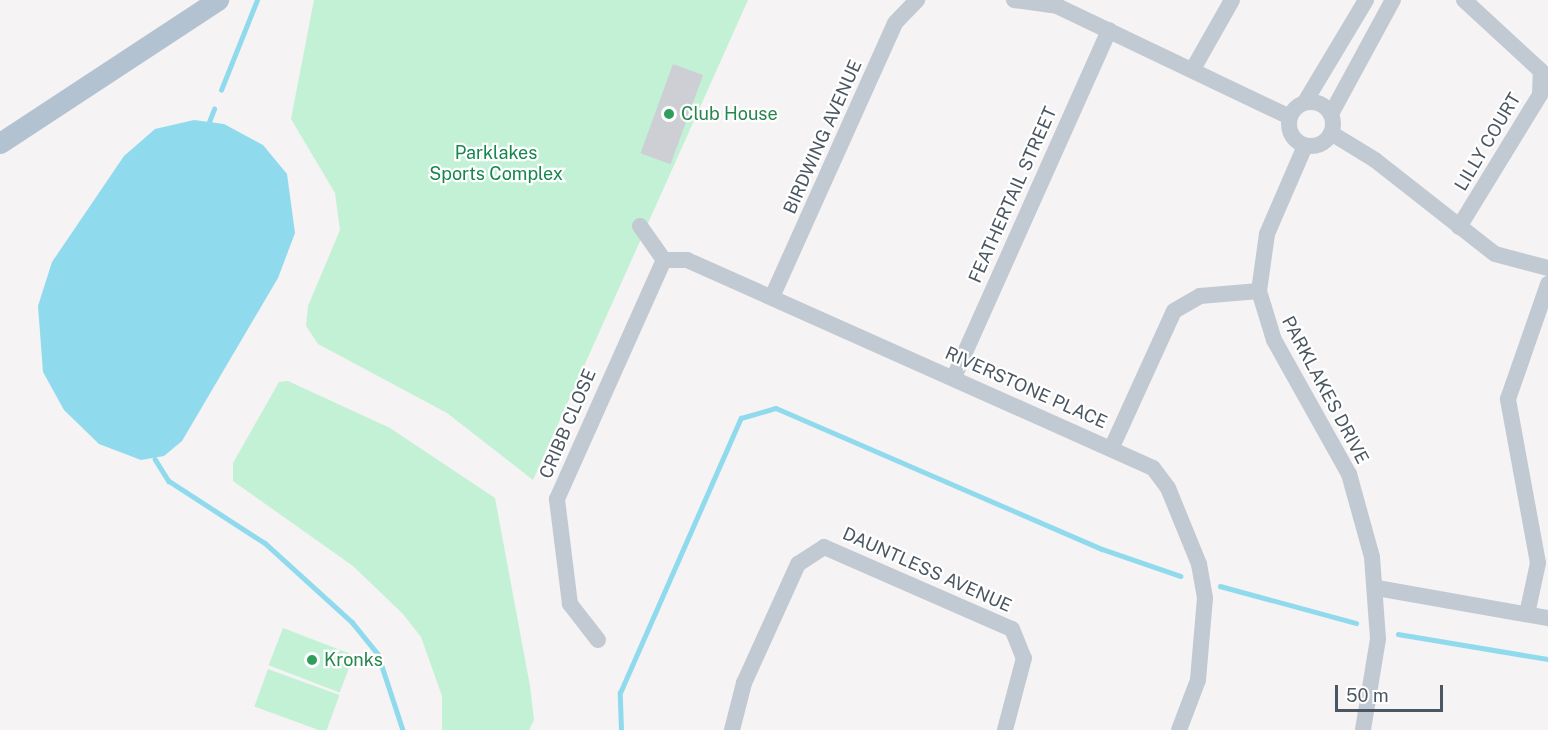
<!DOCTYPE html>
<html>
<head>
<meta charset="utf-8">
<style>
  body { margin:0 }
  #map { position:relative; width:1548px; height:730px; overflow:hidden; background:#f5f3f3; font-family:"Public Sans",sans-serif }
  div>[style] { position:absolute }
  .green>* { inset:0; background:#c3f1d5; transform-origin:0 0 }
  .water>* { inset:0; background:#90daee }
  .stream>* { height:4.5px; margin:-2.25px; padding:0 2.25px; transform-origin:2.25px; border-radius:2.25px; background:#90daee }
  .building>* { inset:0; background:#cdcfd5; transform-origin:0 0 }
  .minor>* { height:16px; margin:-8px; padding:0 8px; transform-origin:8px; border-radius:8px; background:#c1cad2 }
  .minor>.ring { margin:-8px; padding:0; box-sizing:content-box; background:none; border:16px solid #c1cad2; border-radius:50% }
  .major>* { height:21px; margin:-10.5px; padding:0 10.5px; transform-origin:10.5px; border-radius:10.5px; background:#b3c2d1 }
  .dots>* { width:16px; height:16px; translate:-50% -50%; box-sizing:border-box; border:3px solid #fff; border-radius:50% }
  span { translate:-50% -50%; white-space:nowrap; text-align:center; line-height:1.15; -webkit-text-stroke:4.5px #fff; paint-order:stroke }
  .leisure-label { font-size:18px; color:#27864d }
  .left { translate:0 -50%; text-align:left }
  .street-label { font-size:18px; color:#4a5661 }
  .park-label { font-size:18px; color:#17864f }
  .scale { position:absolute; left:1335px; top:685px; width:108px; height:27px; box-sizing:border-box; border:3px solid #4a5661; border-top:0; padding-left:8px; font-size:18px; line-height:21px; white-space:nowrap; color:#4a5661; -webkit-text-stroke:4px #fff; paint-order:stroke }
</style>
</head>
<body>
<div id="map">
  <div class="green">
    <i style="clip-path:polygon(314px 0,748px 0,533px 480px,447px 413px,318px 344px,306px 326px,308px 306px,340px 230px,335px 193px,291px 119px)"></i>
    <i style="clip-path:polygon(288px 381px,390px 428px,495px 498px,530px 686px,534px 720px,529px 730px,442px 730px,442px 696px,421px 637px,403px 614px,353px 566px,233px 481px,233px 463px,279px 382px)"></i>
    <i style="left:283px;top:628px;width:76px;height:40px;rotate:21deg"></i>
    <i style="left:268px;top:669px;width:76px;height:40px;rotate:20deg"></i>
  </div>
  <div class="water">
    <i style="clip-path:polygon(194px 120px,224px 124px,263px 145px,287px 174px,295px 233px,278px 278px,182px 441px,164px 456px,141px 460px,99px 444px,64px 410px,43px 372px,38px 306px,52px 262px,124px 156px,155px 129px)"></i>
  </div>
  <div class="stream">
    <i style="left:221px;top:90px;width:97px;rotate:-68.2deg"></i>
    <i style="left:209px;top:122px;width:14px;rotate:-69deg"></i>
    <i style="left:155px;top:459px;width:26px;rotate:58deg"></i>
    <i style="left:169px;top:481px;width:114px;rotate:32.9deg"></i>
    <i style="left:265px;top:543px;width:118px;rotate:42.2deg"></i>
    <i style="left:352px;top:622px;width:41px;rotate:50.9deg"></i>
    <i style="left:378px;top:654px;width:80px;rotate:71.8deg"></i>
    <i style="left:1220px;top:586px;width:141px;rotate:15.2deg"></i>
    <i style="left:1398px;top:634px;width:152px;rotate:9.5deg"></i>
    <i style="left:621px;top:730px;width:37px;rotate:-92deg"></i>
    <i style="left:620px;top:693px;width:300px;rotate:-66.3deg"></i>
    <i style="left:741px;top:418px;width:36px;rotate:-16deg"></i>
    <i style="left:776px;top:408px;width:355px;rotate:23.4deg"></i>
    <i style="left:1102px;top:549px;width:83px;rotate:18.9deg"></i>
  </div>
  <div class="building">
    <i style="left:673px;top:64px;width:32px;height:95px;rotate:20deg"></i>
  </div>
  <div class="minor">
    <i style="left:1014px;top:0;width:43px;rotate:7.9deg"></i>
    <i style="left:1057px;top:6px;width:258px;rotate:25.5deg"></i>
    <i style="left:1193px;top:69px;width:79px;rotate:-60.5deg"></i>
    <i class="ring" style="left:1289px;top:102px;width:28px;height:28px"></i>
    <i style="left:1305px;top:102px;width:119px;rotate:-59.1deg"></i>
    <i style="left:1331px;top:114px;width:130px;rotate:-61.5deg"></i>
    <i style="left:1331px;top:133px;width:52px;rotate:31.5deg"></i>
    <i style="left:1375px;top:160px;width:152px;rotate:38.1deg"></i>
    <i style="left:1495px;top:254px;width:55px;rotate:14.8deg"></i>
    <i style="left:1305px;top:146px;width:96px;rotate:113.4deg"></i>
    <i style="left:1267px;top:234px;width:58px;rotate:98deg"></i>
    <i style="left:1259px;top:291px;width:51px;rotate:73deg"></i>
    <i style="left:1274px;top:340px;width:154px;rotate:60.8deg"></i>
    <i style="left:1349px;top:474px;width:86px;rotate:74.5deg"></i>
    <i style="left:1372px;top:557px;width:82px;rotate:85.8deg"></i>
    <i style="left:1378px;top:639px;width:92px;rotate:99.4deg"></i>
    <i style="left:640px;top:226px;width:42px;rotate:54.8deg"></i>
    <i style="left:1459px;top:227px;width:155px;rotate:-58.5deg"></i>
    <i style="left:1540px;top:95px;width:24px;rotate:-88deg"></i>
    <i style="left:1541px;top:71px;width:105px;rotate:-137.3deg"></i>
    <i style="left:664px;top:260px;width:23px"></i>
    <i style="left:687px;top:260px;width:510px;rotate:24.05deg"></i>
    <i style="left:1153px;top:468px;width:25px;rotate:53deg"></i>
    <i style="left:1168px;top:488px;width:82px;rotate:67.8deg"></i>
    <i style="left:1199px;top:564px;width:35px;rotate:80deg"></i>
    <i style="left:1205px;top:598px;width:82px;rotate:94.9deg"></i>
    <i style="left:1198px;top:680px;width:53px;rotate:110.8deg"></i>
    <i style="left:772px;top:297px;width:300px;rotate:-65.8deg"></i>
    <i style="left:895px;top:23px;width:32px;rotate:-46deg"></i>
    <i style="left:954px;top:377px;width:380px;rotate:-65.9deg"></i>
    <i style="left:1112px;top:447px;width:149px;rotate:-65.5deg"></i>
    <i style="left:1174px;top:311px;width:30px;rotate:-30deg"></i>
    <i style="left:1200px;top:296px;width:59px;rotate:-4.8deg"></i>
    <i style="left:1377px;top:588px;width:174px;rotate:10deg"></i>
    <i style="left:1527px;top:614px;width:52px;rotate:-77.8deg"></i>
    <i style="left:1538px;top:563px;width:167px;rotate:-100.4deg"></i>
    <i style="left:1508px;top:399px;width:122px;rotate:-70.8deg"></i>
    <i style="left:598px;top:640px;width:46px;rotate:-127.9deg"></i>
    <i style="left:570px;top:604px;width:106px;rotate:-97.1deg"></i>
    <i style="left:557px;top:499px;width:262px;rotate:-65.9deg"></i>
    <i style="left:732px;top:730px;width:49px;rotate:-75.7deg"></i>
    <i style="left:744px;top:683px;width:131px;rotate:-65.6deg"></i>
    <i style="left:798px;top:564px;width:31px;rotate:-33deg"></i>
    <i style="left:824px;top:547px;width:205px;rotate:23.6deg"></i>
    <i style="left:1012px;top:629px;width:31px;rotate:68deg"></i>
    <i style="left:1024px;top:658px;width:74px;rotate:104.8deg"></i>
  </div>
  <div class="major">
    <i style="left:0;top:143px;width:261px;rotate:-33.3deg"></i>
  </div>
  <div class="dots">
    <i style="left:669px;top:114px;background:#2e9e5b"></i>
    <i style="left:312px;top:660px;background:#2e9e5b"></i>
  </div>
  <div class="leisure-label">
    <span class="left" style="left:681px;top:114px">Club House</span>
    <span class="left" style="left:324px;top:660px">Kronks</span>
  </div>
  <div class="street-label">
    <span style="left:823px;top:137px;rotate:-66deg">BIRDWING AVENUE</span>
    <span style="left:1488px;top:142px;rotate:-59deg">LILLY COURT</span>
    <span style="left:1013px;top:195px;rotate:-66deg">FEATHERTAIL STREET</span>
    <span style="left:1026px;top:388px;rotate:24deg">RIVERSTONE PLACE</span>
    <span style="left:1325px;top:390px;rotate:62deg">PARKLAKES DRIVE</span>
    <span style="left:568px;top:424px;rotate:-67deg">CRIBB CLOSE</span>
    <span style="left:927px;top:570px;rotate:24deg">DAUNTLESS AVENUE</span>
  </div>
  <div class="park-label">
    <span style="left:496px;top:164px">Parklakes<br>Sports Complex</span>
  </div>
  <div class="scale">50 m</div>
</div>
</body>
</html>
